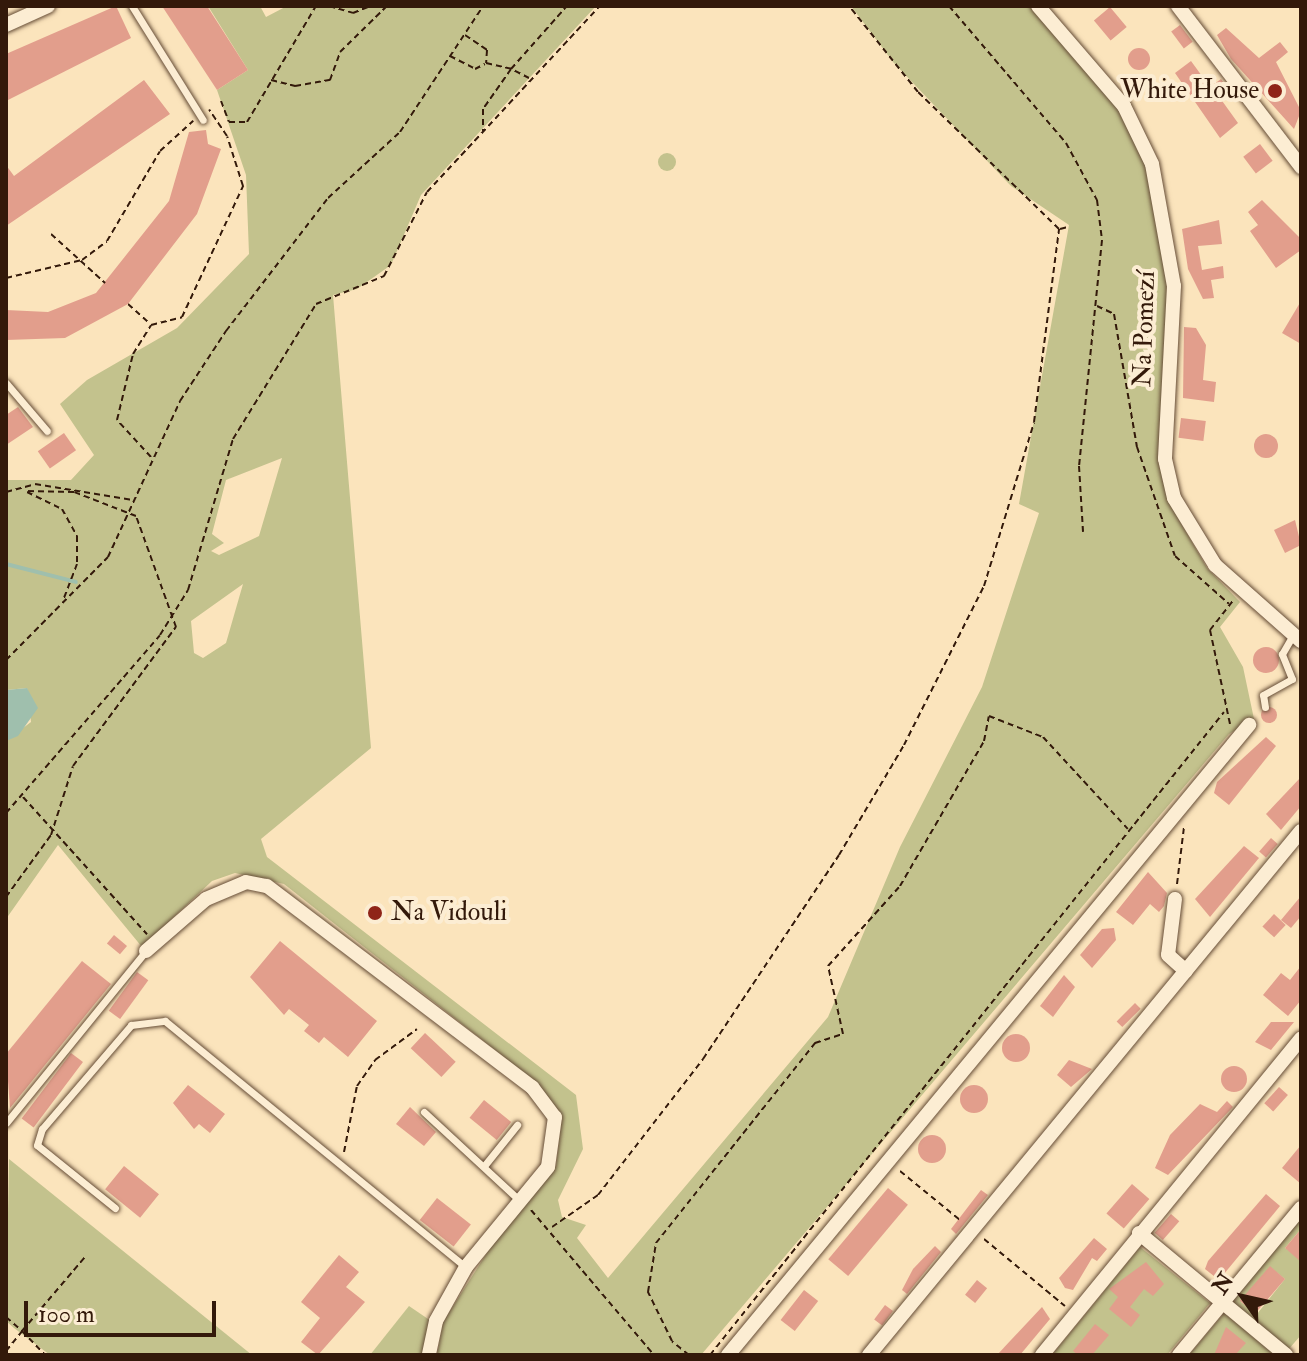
<!DOCTYPE html>
<html>
<head>
<meta charset="utf-8">
<style>
  body { margin:0 }
  #map { position:relative; width:1307px; height:1361px; overflow:hidden; background:#fbe4bc; font-family:"IM FELL Double Pica",serif }
  div>[style] { position:absolute }
  .green>* { inset:0; background:#c3c28d }
  .round { border-radius:50% }
  .water>* { inset:0; background:#9fbfad }
  .stream>* { height:4px; margin:-2px; padding:0 2px; transform-origin:2px; border-radius:2px; background:#9fbfad }
  .building>* { inset:0; background:#e29e8c; transform-origin:0 0 }
  .path>* { height:2px; margin-top:-1px; transform-origin:0; background:repeating-linear-gradient(90deg,#33190a 0 6px,transparent 0 10px) }
  .roads { filter:drop-shadow(0 0 2px #654c36) drop-shadow(0 0 2px #654c36) }
  .lane>* { height:7px; margin:-3.5px; padding:0 3.5px; transform-origin:3.5px; border-radius:3.5px; background:#fcedd3 }
  .street>* { height:14px; margin:-7px; padding:0 7px; transform-origin:7px; border-radius:7px; background:#fcedd3 }
  .dots>* { width:22px; height:22px; translate:-50% -50%; box-sizing:border-box; border:4px solid #fcedd3; border-radius:50% }
  span { translate:-50% -50%; white-space:nowrap; text-align:center; line-height:1.15; -webkit-text-stroke:8px #fcedd3; paint-order:stroke }
  .poi-label { font-size:26px; color:#33190a }
  .right { translate:-100% -50%; text-align:right }
  .left { translate:0 -50%; text-align:left }
  .street-label { font-size:26px; color:#33190a }
  .frame { position:absolute; inset:0; border:8px solid #33190a; pointer-events:none }
  .north { position:absolute; left:1203px; top:1257px; width:80px; height:80px; -webkit-text-stroke:6px #fcedd3; paint-order:stroke; rotate:304deg; font-size:22px; font-weight:700; line-height:32px; text-align:center; color:#33190a }
  .north::after { content:''; display:block; margin:auto; width:28px; height:36px; background:#33190a; clip-path:polygon(50% 0,100% 100%,50% 72%,0 100%) }
  .scale { position:absolute; left:24px; top:1301px; width:192px; height:36px; box-sizing:border-box; border:4px solid #33190a; border-top:0; padding-left:10px; font-size:24px; line-height:28px; white-space:nowrap; color:#33190a; -webkit-text-stroke:6px #fcedd3; paint-order:stroke }
</style>
</head>
<body>
<div id="map">
  <div class="green">
    <i style="clip-path:polygon(evenodd,208px 6px,260px 6px,266px 17px,287px 6px,596px 6px,421px 195px,391px 265px,357px 289px,333px 295px,371px 748px,261px 839px,267px 857px,576px 1095px,583px 1149px,558px 1200px,562px 1217px,586px 1225px,577px 1238px,608px 1278px,828px 1017px,900px 847px,982px 687px,1039px 513px,1019px 504px,1069px 225px,1011px 186px,893px 62px,851px 6px,1031px 6px,1124px 113px,1149px 174px,1168px 295px,1160px 465px,1175px 513px,1207px 568px,1240px 602px,1220px 627px,1243px 667px,1254px 719px,1229px 734px,701px 1355px,437px 1355px,443px 1322px,520px 1201px,556px 1166px,562px 1117px,537px 1083px,284px 884px,235px 873px,212px 881px,142px 947px,58px 845px,6px 919px,6px 741px,31px 722px,27px 688px,6px 690px,6px 480px,71px 480px,94px 455px,60px 404px,87px 380px,177px 328px,249px 254px,246px 175px,217px 90px,248px 70px,208px 6px,282px 458px,259px 536px,219px 555px,211px 551px,224px 543px,212px 534px,226px 480px,282px 458px,208px 6px,243px 584px,226px 643px,203px 658px,194px 653px,191px 621px,243px 584px)"></i>
    <i class="round" style="left:658px;top:153px;width:18px;height:18px"></i>
    <i style="clip-path:polygon(9px 1159px,107px 1238px,252px 1355px,50px 1355px,14px 1328px,6px 1321px)"></i>
    <i style="clip-path:polygon(evenodd,1301px 1214px,1301px 1229px,1285px 1248px,1301px 1258px,1301px 1335px,1288px 1350px,1229px 1301px,1301px 1214px,1270px 1267px,1285px 1279px,1257px 1314px,1241px 1302px,1270px 1267px)"></i>
    <i style="clip-path:polygon(1140px 1247px,1210px 1303px,1167px 1355px,1052px 1355px)"></i>
    <i style="clip-path:polygon(409px 1306px,431px 1321px,424px 1355px,370px 1355px)"></i>
    <i style="clip-path:polygon(1224px 1313px,1275px 1355px,1189px 1355px)"></i>
  </div>
  <div class="water">
    <i style="clip-path:polygon(27px 688px,38px 708px,18px 736px,6px 741px,6px 690px)"></i>
  </div>
  <div class="stream">
    <i style="left:6px;top:564px;width:72px;rotate:14.4deg"></i>
  </div>
  <div class="building">
    <i style="clip-path:polygon(116px 6px,131px 38px,6px 101px,6px 54px)"></i>
    <i style="clip-path:polygon(162px 6px,207px 6px,248px 70px,217px 90px)"></i>
    <i style="left:1110px;top:7px;width:26px;height:21px;rotate:50deg"></i>
    <i style="left:1180px;top:25px;width:21px;height:11px;rotate:53deg"></i>
    <i style="clip-path:polygon(1226px 28px,1259px 58px,1280px 42px,1288px 52px,1276px 62px,1301px 111px,1294px 129px,1231px 59px,1217px 35px)"></i>
    <i class="round" style="left:1128px;top:48px;width:22px;height:22px"></i>
    <i style="clip-path:polygon(1191px 61px,1210px 87px,1221px 79px,1230px 91px,1220px 98px,1238px 123px,1220px 138px,1175px 73px)"></i>
    <i style="clip-path:polygon(144px 80px,170px 114px,6px 226px,6px 165px,14px 176px)"></i>
    <i style="clip-path:polygon(206px 130px,208px 144px,221px 149px,197px 214px,128px 304px,65px 338px,6px 340px,6px 310px,48px 312px,96px 293px,169px 201px,189px 132px)"></i>
    <i style="left:1260px;top:144px;width:21px;height:21px;rotate:53deg"></i>
    <i style="clip-path:polygon(1262px 200px,1301px 239px,1301px 250px,1276px 268px,1250px 231px,1258px 225px,1248px 212px)"></i>
    <i style="clip-path:polygon(1219px 220px,1222px 244px,1198px 246px,1202px 270px,1223px 266px,1224px 278px,1211px 280px,1214px 298px,1203px 299px,1188px 269px,1182px 229px)"></i>
    <i style="clip-path:polygon(1301px 301px,1301px 344px,1282px 333px)"></i>
    <i style="clip-path:polygon(1184px 327px,1196px 328px,1206px 345px,1203px 380px,1216px 382px,1214px 402px,1183px 398px)"></i>
    <i style="clip-path:polygon(18px 407px,33px 427px,6px 445px,6px 415px)"></i>
    <i style="left:1181px;top:418px;width:25px;height:20px;rotate:7deg"></i>
    <i style="left:64px;top:433px;width:21px;height:32px;rotate:55deg"></i>
    <i class="round" style="left:1254px;top:434px;width:24px;height:24px"></i>
    <i style="clip-path:polygon(1295px 520px,1301px 545px,1285px 553px,1274px 530px)"></i>
    <i class="round" style="left:1253px;top:647px;width:26px;height:26px"></i>
    <i class="round" style="left:1261px;top:707px;width:16px;height:16px"></i>
    <i style="clip-path:polygon(1266px 737px,1276px 746px,1229px 805px,1214px 793px,1217px 782px)"></i>
    <i style="clip-path:polygon(1301px 777px,1301px 806px,1281px 830px,1266px 814px)"></i>
    <i style="left:1271px;top:838px;width:9px;height:18px;rotate:41deg"></i>
    <i style="clip-path:polygon(1244px 846px,1259px 858px,1210px 917px,1195px 899px)"></i>
    <i style="clip-path:polygon(1148px 872px,1167px 893px,1164px 906px,1159px 912px,1150px 904px,1133px 925px,1116px 912px)"></i>
    <i style="clip-path:polygon(1301px 896px,1301px 916px,1291px 928px,1281px 920px)"></i>
    <i style="left:1274px;top:914px;width:16px;height:17px;rotate:43deg"></i>
    <i style="clip-path:polygon(1114px 928px,1116px 940px,1092px 968px,1080px 955px,1102px 929px)"></i>
    <i style="left:114px;top:935px;width:17px;height:11px;rotate:40deg"></i>
    <i style="clip-path:polygon(280px 941px,377px 1021px,348px 1057px,324px 1037px,319px 1043px,304px 1031px,309px 1025px,289px 1009px,284px 1015px,250px 977px)"></i>
    <i style="clip-path:polygon(82px 961px,111px 984px,10px 1108px,6px 1054px)"></i>
    <i style="clip-path:polygon(1301px 966px,1301px 1000px,1288px 1016px,1263px 995px,1281px 973px,1290px 980px)"></i>
    <i style="left:137px;top:972px;width:14px;height:48px;rotate:36deg"></i>
    <i style="clip-path:polygon(1064px 975px,1075px 987px,1053px 1017px,1040px 1006px)"></i>
    <i style="left:1135px;top:1003px;width:8px;height:26px;rotate:45deg"></i>
    <i style="clip-path:polygon(1271px 1022px,1294px 1022px,1271px 1050px,1255px 1042px)"></i>
    <i style="left:425px;top:1033px;width:42px;height:21px;rotate:43deg"></i>
    <i class="round" style="left:1002px;top:1034px;width:28px;height:28px"></i>
    <i style="left:71px;top:1053px;width:15px;height:82px;rotate:37deg"></i>
    <i style="clip-path:polygon(1069px 1060px,1092px 1069px,1071px 1087px,1057px 1075px)"></i>
    <i class="round" style="left:1221px;top:1066px;width:26px;height:26px"></i>
    <i style="clip-path:polygon(188px 1085px,225px 1114px,210px 1133px,199px 1124px,194px 1129px,173px 1103px)"></i>
    <i class="round" style="left:960px;top:1085px;width:28px;height:28px"></i>
    <i style="left:1279px;top:1087px;width:12px;height:22px;rotate:42deg"></i>
    <i style="left:484px;top:1100px;width:35px;height:23px;rotate:39deg"></i>
    <i style="clip-path:polygon(1227px 1101px,1233px 1107px,1168px 1175px,1155px 1168px,1170px 1135px,1200px 1104px,1217px 1112px)"></i>
    <i style="clip-path:polygon(410px 1107px,436px 1132px,424px 1146px,396px 1124px)"></i>
    <i class="round" style="left:918px;top:1135px;width:28px;height:28px"></i>
    <i style="clip-path:polygon(1301px 1145px,1301px 1184px,1282px 1168px)"></i>
    <i style="left:124px;top:1166px;width:45px;height:30px;rotate:39deg"></i>
    <i style="left:1132px;top:1184px;width:23px;height:39px;rotate:41deg"></i>
    <i style="left:888px;top:1188px;width:26px;height:93px;rotate:40deg"></i>
    <i style="clip-path:polygon(981px 1190px,988px 1195px,956px 1234px,951px 1229px)"></i>
    <i style="clip-path:polygon(1266px 1194px,1280px 1206px,1219px 1280px,1205px 1269px,1208px 1261px)"></i>
    <i style="left:437px;top:1198px;width:43px;height:28px;rotate:38deg"></i>
    <i style="left:1171px;top:1214px;width:11px;height:25px;rotate:41deg"></i>
    <i style="clip-path:polygon(1301px 1229px,1301px 1262px,1285px 1248px)"></i>
    <i style="clip-path:polygon(1094px 1238px,1107px 1249px,1097px 1261px,1092px 1258px,1073px 1290px,1065px 1288px,1059px 1278px)"></i>
    <i style="clip-path:polygon(935px 1246px,941px 1252px,907px 1294px,902px 1290px,913px 1269px)"></i>
    <i style="clip-path:polygon(339px 1255px,359px 1272px,346px 1287px,365px 1302px,318px 1355px,301px 1342px,320px 1318px,301px 1302px)"></i>
    <i style="clip-path:polygon(1146px 1262px,1164px 1284px,1153px 1296px,1144px 1289px,1130px 1307px,1140px 1315px,1131px 1327px,1109px 1309px,1118px 1297px,1109px 1289px)"></i>
    <i style="left:1270px;top:1266px;width:20px;height:46px;rotate:41deg"></i>
    <i style="left:977px;top:1280px;width:13px;height:19px;rotate:39deg"></i>
    <i style="left:804px;top:1290px;width:18px;height:38px;rotate:38deg"></i>
    <i style="left:885px;top:1305px;width:10px;height:18px;rotate:37deg"></i>
    <i style="clip-path:polygon(1042px 1307px,1050px 1319px,1020px 1355px,997px 1355px)"></i>
    <i style="clip-path:polygon(1095px 1324px,1109px 1335px,1092px 1355px,1078px 1355px,1073px 1351px)"></i>
    <i style="clip-path:polygon(1226px 1327px,1246px 1343px,1235px 1355px,1214px 1355px)"></i>
  </div>
  <div class="path">
    <i style="left:329px;top:6px;width:25px;rotate:16deg"></i>
    <i style="left:353px;top:13px;width:18px;rotate:-22deg"></i>
    <i style="left:949px;top:6px;width:180px;rotate:49.5deg"></i>
    <i style="left:1066px;top:143px;width:65px;rotate:61.5deg"></i>
    <i style="left:1097px;top:200px;width:40px;rotate:82.9deg"></i>
    <i style="left:1102px;top:240px;width:227px;rotate:95.8deg"></i>
    <i style="left:1079px;top:466px;width:66px;rotate:86.5deg"></i>
    <i style="left:465px;top:35px;width:27px;rotate:34deg"></i>
    <i style="left:487px;top:50px;width:13px;rotate:94deg"></i>
    <i style="left:486px;top:63px;width:26px;rotate:13deg"></i>
    <i style="left:511px;top:69px;width:49px;rotate:125deg"></i>
    <i style="left:483px;top:109px;width:22px;rotate:90deg"></i>
    <i style="left:450px;top:56px;width:28px;rotate:27deg"></i>
    <i style="left:475px;top:69px;width:11px;rotate:-27deg"></i>
    <i style="left:529px;top:78px;width:20px;rotate:-153deg"></i>
    <i style="left:511px;top:69px;width:84px;rotate:-48.4deg"></i>
    <i style="left:271px;top:80px;width:25px;rotate:14deg"></i>
    <i style="left:295px;top:86px;width:36px;rotate:-10deg"></i>
    <i style="left:330px;top:80px;width:30px;rotate:-70deg"></i>
    <i style="left:340px;top:52px;width:66px;rotate:-44.4deg"></i>
    <i style="left:221px;top:101px;width:22px;rotate:69deg"></i>
    <i style="left:229px;top:122px;width:18px"></i>
    <i style="left:247px;top:122px;width:135px;rotate:-59.3deg"></i>
    <i style="left:1060px;top:229px;width:8px;rotate:-14deg"></i>
    <i style="left:51px;top:234px;width:73px;rotate:42.2deg"></i>
    <i style="left:6px;top:278px;width:78px;rotate:-13.3deg"></i>
    <i style="left:82px;top:260px;width:31px;rotate:-37deg"></i>
    <i style="left:107px;top:241px;width:104px;rotate:-59.5deg"></i>
    <i style="left:160px;top:151px;width:45px;rotate:-42.3deg"></i>
    <i style="left:128px;top:304px;width:30px;rotate:42deg"></i>
    <i style="left:1097px;top:306px;width:19px;rotate:25deg"></i>
    <i style="left:1114px;top:314px;width:135px;rotate:80.2deg"></i>
    <i style="left:1137px;top:447px;width:115px;rotate:70.8deg"></i>
    <i style="left:1175px;top:556px;width:72px;rotate:41.6deg"></i>
    <i style="left:151px;top:457px;width:50px;rotate:-132.6deg"></i>
    <i style="left:117px;top:420px;width:68px;rotate:-76.4deg"></i>
    <i style="left:133px;top:354px;width:34px;rotate:-58deg"></i>
    <i style="left:151px;top:325px;width:32px;rotate:-14deg"></i>
    <i style="left:182px;top:317px;width:145px;rotate:-65deg"></i>
    <i style="left:243px;top:186px;width:52px;rotate:-107.7deg"></i>
    <i style="left:227px;top:136px;width:32px;rotate:-124deg"></i>
    <i style="left:6px;top:492px;width:30px;rotate:-15deg"></i>
    <i style="left:35px;top:484px;width:99px;rotate:9.3deg"></i>
    <i style="left:27px;top:492px;width:39px;rotate:26deg"></i>
    <i style="left:62px;top:509px;width:31px;rotate:61deg"></i>
    <i style="left:77px;top:536px;width:28px;rotate:90deg"></i>
    <i style="left:77px;top:564px;width:40px;rotate:111deg"></i>
    <i style="left:6px;top:660px;width:145px;rotate:-45.3deg"></i>
    <i style="left:108px;top:557px;width:172px;rotate:-65.2deg"></i>
    <i style="left:180px;top:401px;width:84px;rotate:-56.7deg"></i>
    <i style="left:226px;top:331px;width:168px;rotate:-52.5deg"></i>
    <i style="left:328px;top:198px;width:98px;rotate:-42.5deg"></i>
    <i style="left:400px;top:132px;width:151px;rotate:-56.6deg"></i>
    <i style="left:1230px;top:724px;width:96px;rotate:-102deg"></i>
    <i style="left:1210px;top:630px;width:39px;rotate:-52deg"></i>
    <i style="left:23px;top:797px;width:185px;rotate:47.9deg"></i>
    <i style="left:6px;top:813px;width:235px;rotate:-49.1deg"></i>
    <i style="left:160px;top:635px;width:53px;rotate:-58.1deg"></i>
    <i style="left:188px;top:590px;width:158px;rotate:-73.4deg"></i>
    <i style="left:233px;top:439px;width:158px;rotate:-58.4deg"></i>
    <i style="left:316px;top:304px;width:74px;rotate:-22.4deg"></i>
    <i style="left:384px;top:276px;width:94px;rotate:-62.9deg"></i>
    <i style="left:427px;top:192px;width:254px;rotate:-47.1deg"></i>
    <i style="left:1177px;top:884px;width:57px;rotate:-83deg"></i>
    <i style="left:6px;top:897px;width:77px;rotate:-54deg"></i>
    <i style="left:51px;top:835px;width:72px;rotate:-72.3deg"></i>
    <i style="left:73px;top:766px;width:173px;rotate:-53.5deg"></i>
    <i style="left:176px;top:627px;width:118px;rotate:-109.8deg"></i>
    <i style="left:136px;top:516px;width:66px;rotate:-158.8deg"></i>
    <i style="left:74px;top:492px;width:49px;rotate:-178.8deg"></i>
    <i style="left:344px;top:1152px;width:67px;rotate:-78.9deg"></i>
    <i style="left:357px;top:1086px;width:32px;rotate:-55deg"></i>
    <i style="left:375px;top:1060px;width:52px;rotate:-36.4deg"></i>
    <i style="left:900px;top:1171px;width:77px;rotate:39.2deg"></i>
    <i style="left:531px;top:1210px;width:190px;rotate:49.7deg"></i>
    <i style="left:552px;top:1227px;width:56px;rotate:-34.8deg"></i>
    <i style="left:598px;top:1195px;width:172px;rotate:-52.3deg"></i>
    <i style="left:703px;top:1059px;width:245px;rotate:-56.3deg"></i>
    <i style="left:839px;top:855px;width:128px;rotate:-59.4deg"></i>
    <i style="left:904px;top:745px;width:178px;rotate:-63.3deg"></i>
    <i style="left:984px;top:586px;width:171px;rotate:-73deg"></i>
    <i style="left:1034px;top:422px;width:195px;rotate:-82.6deg"></i>
    <i style="left:1059px;top:229px;width:197px;rotate:-135.8deg"></i>
    <i style="left:918px;top:92px;width:110px;rotate:-128.7deg"></i>
    <i style="left:984px;top:1239px;width:105px;rotate:39.6deg"></i>
    <i style="left:6px;top:1317px;width:21px;rotate:41deg"></i>
    <i style="left:22px;top:1331px;width:97px;rotate:-49.6deg"></i>
    <i style="left:6px;top:1351px;width:26px;rotate:-51deg"></i>
    <i style="left:22px;top:1331px;width:33px;rotate:46deg"></i>
    <i style="left:689px;top:1355px;width:22px;rotate:-141deg"></i>
    <i style="left:672px;top:1341px;width:55px;rotate:-116.1deg"></i>
    <i style="left:648px;top:1292px;width:50px;rotate:-80.7deg"></i>
    <i style="left:656px;top:1243px;width:256px;rotate:-51.5deg"></i>
    <i style="left:815px;top:1043px;width:29px;rotate:-18deg"></i>
    <i style="left:843px;top:1034px;width:70px;rotate:-102.4deg"></i>
    <i style="left:828px;top:966px;width:108px;rotate:-48deg"></i>
    <i style="left:900px;top:886px;width:168px;rotate:-59.9deg"></i>
    <i style="left:984px;top:741px;width:25px;rotate:-79deg"></i>
    <i style="left:989px;top:716px;width:58px;rotate:21.3deg"></i>
    <i style="left:1043px;top:737px;width:125px;rotate:47.3deg"></i>
    <i style="left:710px;top:1355px;width:823px;rotate:-51.36deg"></i>
  </div>
  <div class="roads">
    <div class="lane">
      <i style="left:132px;top:6px;width:134px;rotate:58.1deg"></i>
      <i style="left:6px;top:383px;width:63px;rotate:49.5deg"></i>
      <i style="left:1265px;top:707px;width:12px;rotate:-99deg"></i>
      <i style="left:1263px;top:695px;width:33px;rotate:-29deg"></i>
      <i style="left:1292px;top:679px;width:27px;rotate:-112deg"></i>
      <i style="left:1282px;top:654px;width:22px;rotate:-60deg"></i>
      <i style="left:424px;top:1112px;width:131px;rotate:42.8deg"></i>
      <i style="left:6px;top:1123px;width:222px;rotate:-50.9deg"></i>
      <i style="left:484px;top:1166px;width:53px;rotate:-51.2deg"></i>
      <i style="left:115px;top:1208px;width:100px;rotate:-141.1deg"></i>
      <i style="left:37px;top:1145px;width:17px;rotate:-73deg"></i>
      <i style="left:42px;top:1129px;width:137px;rotate:-49.4deg"></i>
      <i style="left:131px;top:1025px;width:34px;rotate:-7deg"></i>
      <i style="left:165px;top:1021px;width:389px;rotate:39.3deg"></i>
    </div>
    <div class="street">
      <i style="left:1038px;top:6px;width:132px;rotate:49.3deg"></i>
      <i style="left:1124px;top:106px;width:64px;rotate:64.2deg"></i>
      <i style="left:1152px;top:164px;width:124px;rotate:79.8deg"></i>
      <i style="left:1174px;top:286px;width:173px;rotate:93deg"></i>
      <i style="left:1165px;top:459px;width:40px;rotate:77deg"></i>
      <i style="left:1174px;top:498px;width:79px;rotate:58.5deg"></i>
      <i style="left:1215px;top:565px;width:115px;rotate:41.5deg"></i>
      <i style="left:1178px;top:6px;width:203px;rotate:52.6deg"></i>
      <i style="left:6px;top:25px;width:46px;rotate:-24.3deg"></i>
      <i style="left:1175px;top:899px;width:56px;rotate:97.1deg"></i>
      <i style="left:1168px;top:955px;width:24px;rotate:42deg"></i>
      <i style="left:146px;top:951px;width:79px;rotate:-40.9deg"></i>
      <i style="left:206px;top:899px;width:43px;rotate:-23deg"></i>
      <i style="left:246px;top:882px;width:21px;rotate:11deg"></i>
      <i style="left:267px;top:886px;width:333px;rotate:37.2deg"></i>
      <i style="left:532px;top:1087px;width:38px;rotate:53deg"></i>
      <i style="left:555px;top:1117px;width:50px;rotate:98deg"></i>
      <i style="left:548px;top:1167px;width:129px;rotate:129.4deg"></i>
      <i style="left:466px;top:1267px;width:62px;rotate:119.1deg"></i>
      <i style="left:436px;top:1321px;width:35px;rotate:102deg"></i>
      <i style="left:1139px;top:1233px;width:191px;rotate:39.7deg"></i>
      <i style="left:728px;top:1355px;width:818px;rotate:-50.41deg"></i>
      <i style="left:869px;top:1355px;width:679px;rotate:-50.5deg"></i>
      <i style="left:1042px;top:1355px;width:409px;rotate:-50.7deg"></i>
      <i style="left:1179px;top:1355px;width:191px;rotate:-50.3deg"></i>
    </div>
  </div>
  <div class="dots">
    <i style="left:1275px;top:91px;background:#8f2418"></i>
    <i style="left:375px;top:913px;background:#8f2418"></i>
  </div>
  <div class="poi-label">
    <span class="right" style="left:1259px;top:91px">White House</span>
    <span class="left" style="left:391px;top:913px">Na Vidouli</span>
  </div>
  <div class="street-label">
    <span style="left:1145px;top:329px;rotate:-88deg">Na Pomezí</span>
  </div>
  <div class="frame"></div>
  <div class="north">N</div>
  <div class="scale">100 m</div>
</div>
</body>
</html>
